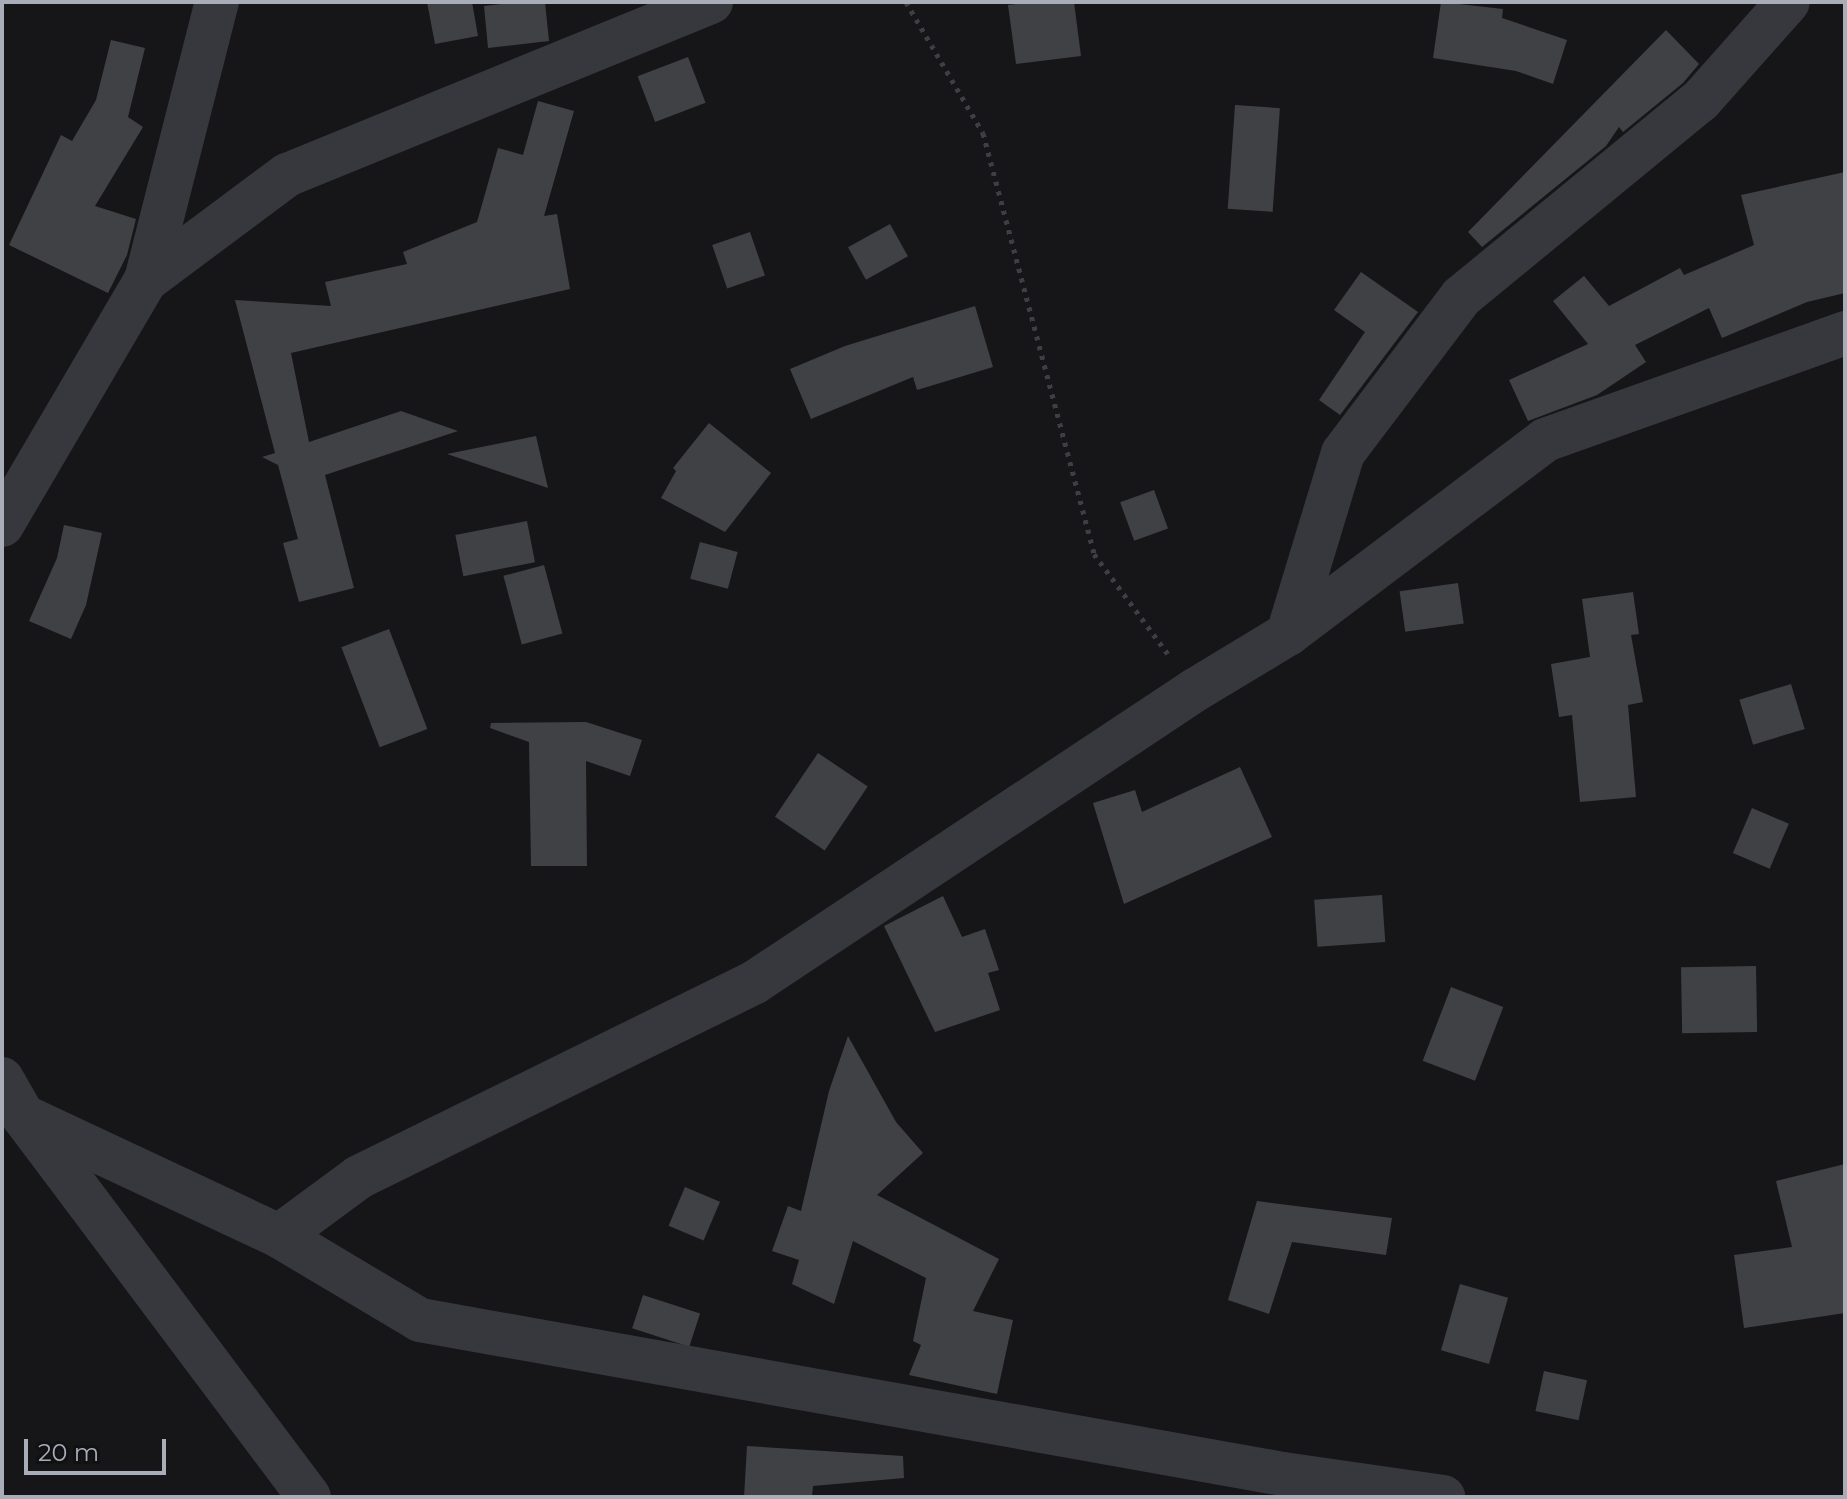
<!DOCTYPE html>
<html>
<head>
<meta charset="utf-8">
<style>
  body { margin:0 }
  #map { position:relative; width:1847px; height:1499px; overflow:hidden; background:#161618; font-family:Montserrat,sans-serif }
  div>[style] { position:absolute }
  .building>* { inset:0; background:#404145; transform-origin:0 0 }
  .path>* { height:5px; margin-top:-2.5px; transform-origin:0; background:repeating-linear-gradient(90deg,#3d3f44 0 4px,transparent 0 10px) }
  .minor>* { height:44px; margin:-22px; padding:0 22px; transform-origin:22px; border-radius:22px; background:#37383d }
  span { translate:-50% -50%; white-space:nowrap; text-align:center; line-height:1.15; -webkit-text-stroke:7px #111113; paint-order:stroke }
  .frame { position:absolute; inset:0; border:4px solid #a8adb8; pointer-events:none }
  .scale { position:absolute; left:24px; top:1439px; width:142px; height:36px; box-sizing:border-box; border:4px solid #a8adb8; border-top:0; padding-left:10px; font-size:24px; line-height:28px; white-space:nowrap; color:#a8adb8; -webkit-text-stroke:6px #111113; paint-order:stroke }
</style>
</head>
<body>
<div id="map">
  <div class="building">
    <i style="clip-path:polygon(427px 2px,472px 2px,478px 36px,435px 44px)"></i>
    <i style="clip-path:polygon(519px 2px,545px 2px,549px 41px,488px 48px,484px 6px)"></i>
    <i style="clip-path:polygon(1032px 2px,1074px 2px,1081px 56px,1016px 64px,1008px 5px)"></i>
    <i style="clip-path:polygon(1441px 2px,1503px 9px,1502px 18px,1567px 40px,1553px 84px,1516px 71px,1433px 58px)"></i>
    <i style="clip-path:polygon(1666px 30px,1699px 64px,1683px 83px,1623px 132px,1619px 127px,1606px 146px,1482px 247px,1468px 232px)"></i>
    <i style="clip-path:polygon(111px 40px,145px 48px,128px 117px,143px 127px,95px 206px,136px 219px,127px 255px,108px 293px,9px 245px,61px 135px,72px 141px,96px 100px)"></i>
    <i style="left:688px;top:57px;width:49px;height:54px;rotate:69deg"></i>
    <i style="clip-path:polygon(538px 101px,574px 111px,544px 216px,557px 214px,570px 289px,291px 353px,309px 442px,401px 411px,458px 431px,325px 475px,354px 588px,299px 602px,283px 543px,298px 539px,278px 465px,262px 457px,275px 453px,235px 300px,331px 306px,325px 282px,407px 264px,403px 252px,477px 222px,498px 148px,523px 155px)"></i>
    <i style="left:1235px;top:105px;width:45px;height:104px;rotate:4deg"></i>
    <i style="clip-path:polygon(1845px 172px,1845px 293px,1807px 302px,1722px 338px,1709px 308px,1635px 345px,1646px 362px,1597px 395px,1528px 421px,1509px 380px,1588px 344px,1553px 301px,1584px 276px,1609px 306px,1680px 268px,1684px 275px,1754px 245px,1741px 195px)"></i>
    <i style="left:890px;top:224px;width:37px;height:48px;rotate:61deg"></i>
    <i style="left:750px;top:232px;width:46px;height:40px;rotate:71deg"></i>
    <i style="clip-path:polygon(1361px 272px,1418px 312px,1340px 415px,1319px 400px,1365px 332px,1334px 310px)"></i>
    <i style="clip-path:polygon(975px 306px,993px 367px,917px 390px,913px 377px,811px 419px,790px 369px,845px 346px)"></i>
    <i style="clip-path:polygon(709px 423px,771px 473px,725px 532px,661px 498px,676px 471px,673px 468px)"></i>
    <i style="clip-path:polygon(536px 436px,548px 488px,447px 454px)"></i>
    <i style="left:1154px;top:490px;width:41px;height:36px;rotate:70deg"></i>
    <i style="left:527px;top:521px;width:42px;height:73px;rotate:79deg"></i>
    <i style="clip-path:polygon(64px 525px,102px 533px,86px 605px,71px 639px,29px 621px,57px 558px)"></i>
    <i style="left:700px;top:542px;width:39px;height:38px;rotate:15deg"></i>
    <i style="left:544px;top:565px;width:71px;height:42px;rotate:75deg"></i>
    <i style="left:1458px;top:583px;width:41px;height:59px;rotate:82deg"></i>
    <i style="clip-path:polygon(1633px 592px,1639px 634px,1631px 635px,1643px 702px,1628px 705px,1636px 797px,1580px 802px,1572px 715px,1559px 717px,1551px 664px,1590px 657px,1582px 599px)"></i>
    <i style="left:389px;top:629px;width:107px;height:51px;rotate:69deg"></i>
    <i style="left:1791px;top:684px;width:47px;height:54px;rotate:73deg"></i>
    <i style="clip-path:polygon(586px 722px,642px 740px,630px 776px,586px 761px,587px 866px,531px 866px,529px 742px,490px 728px,491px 723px)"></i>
    <i style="left:818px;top:753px;width:60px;height:77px;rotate:34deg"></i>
    <i style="clip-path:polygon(1240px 767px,1272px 837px,1124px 904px,1093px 803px,1135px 790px,1142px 812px)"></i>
    <i style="left:1752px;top:808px;width:40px;height:49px;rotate:23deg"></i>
    <i style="left:1382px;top:895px;width:47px;height:68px;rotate:86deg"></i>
    <i style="clip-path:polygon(943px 896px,962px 937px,985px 929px,999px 970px,988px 973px,1000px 1010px,935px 1032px,884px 926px)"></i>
    <i style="left:1756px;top:966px;width:66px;height:75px;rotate:89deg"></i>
    <i style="left:1451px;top:987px;width:56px;height:79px;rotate:21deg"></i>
    <i style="clip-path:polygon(848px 1036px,896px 1122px,923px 1153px,877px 1195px,999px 1259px,973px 1311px,1013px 1320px,997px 1394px,909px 1375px,921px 1345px,913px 1341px,926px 1278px,853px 1241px,834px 1304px,792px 1284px,799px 1260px,772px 1251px,788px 1206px,801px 1211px,829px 1091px)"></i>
    <i style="clip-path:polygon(1845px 1164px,1845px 1313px,1744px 1328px,1734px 1255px,1792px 1247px,1776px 1181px)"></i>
    <i style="left:685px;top:1187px;width:38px;height:42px;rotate:23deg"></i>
    <i style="clip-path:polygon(1257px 1201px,1392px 1218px,1386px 1255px,1292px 1242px,1269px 1314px,1228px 1300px)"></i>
    <i style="left:1460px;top:1284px;width:50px;height:69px;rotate:16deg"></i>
    <i style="left:643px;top:1295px;width:60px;height:35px;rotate:18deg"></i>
    <i style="left:1544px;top:1371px;width:44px;height:41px;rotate:12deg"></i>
    <i style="clip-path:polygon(747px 1446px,903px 1456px,904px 1478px,813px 1486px,812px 1497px,744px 1497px)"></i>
  </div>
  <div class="path">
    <i style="left:906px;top:2px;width:152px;rotate:59.6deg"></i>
    <i style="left:983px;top:133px;width:435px;rotate:75.2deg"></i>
    <i style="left:1094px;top:554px;width:124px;rotate:53.5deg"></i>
  </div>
  <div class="minor">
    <i style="left:146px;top:280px;width:176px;rotate:-36.7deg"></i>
    <i style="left:287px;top:175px;width:458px;rotate:-22.2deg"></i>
    <i style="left:2px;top:525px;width:284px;rotate:-59.6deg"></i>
    <i style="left:146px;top:280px;width:287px;rotate:-75.7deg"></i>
    <i style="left:1288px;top:634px;width:189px;rotate:-73.1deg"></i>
    <i style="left:1343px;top:453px;width:196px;rotate:-52.9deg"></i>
    <i style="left:1461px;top:297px;width:309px;rotate:-39.4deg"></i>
    <i style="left:1700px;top:101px;width:132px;rotate:-48.4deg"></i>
    <i style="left:2px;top:1079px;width:43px;rotate:60.4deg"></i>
    <i style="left:23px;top:1116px;width:476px;rotate:53.1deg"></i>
    <i style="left:23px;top:1116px;width:283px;rotate:25.1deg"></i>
    <i style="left:279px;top:1236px;width:164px;rotate:30.8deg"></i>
    <i style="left:420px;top:1320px;width:877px;rotate:10.12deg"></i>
    <i style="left:1283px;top:1474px;width:162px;rotate:8.2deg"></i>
    <i style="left:279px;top:1236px;width:99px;rotate:-36.4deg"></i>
    <i style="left:359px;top:1177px;width:441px;rotate:-26.2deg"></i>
    <i style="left:755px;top:982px;width:528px;rotate:-33.57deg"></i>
    <i style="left:1195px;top:690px;width:109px;rotate:-31.1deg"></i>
    <i style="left:1288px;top:634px;width:322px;rotate:-37deg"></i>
    <i style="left:1545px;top:440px;width:319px;rotate:-19.6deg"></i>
  </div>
  <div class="frame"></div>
  <div class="scale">20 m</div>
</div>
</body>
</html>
